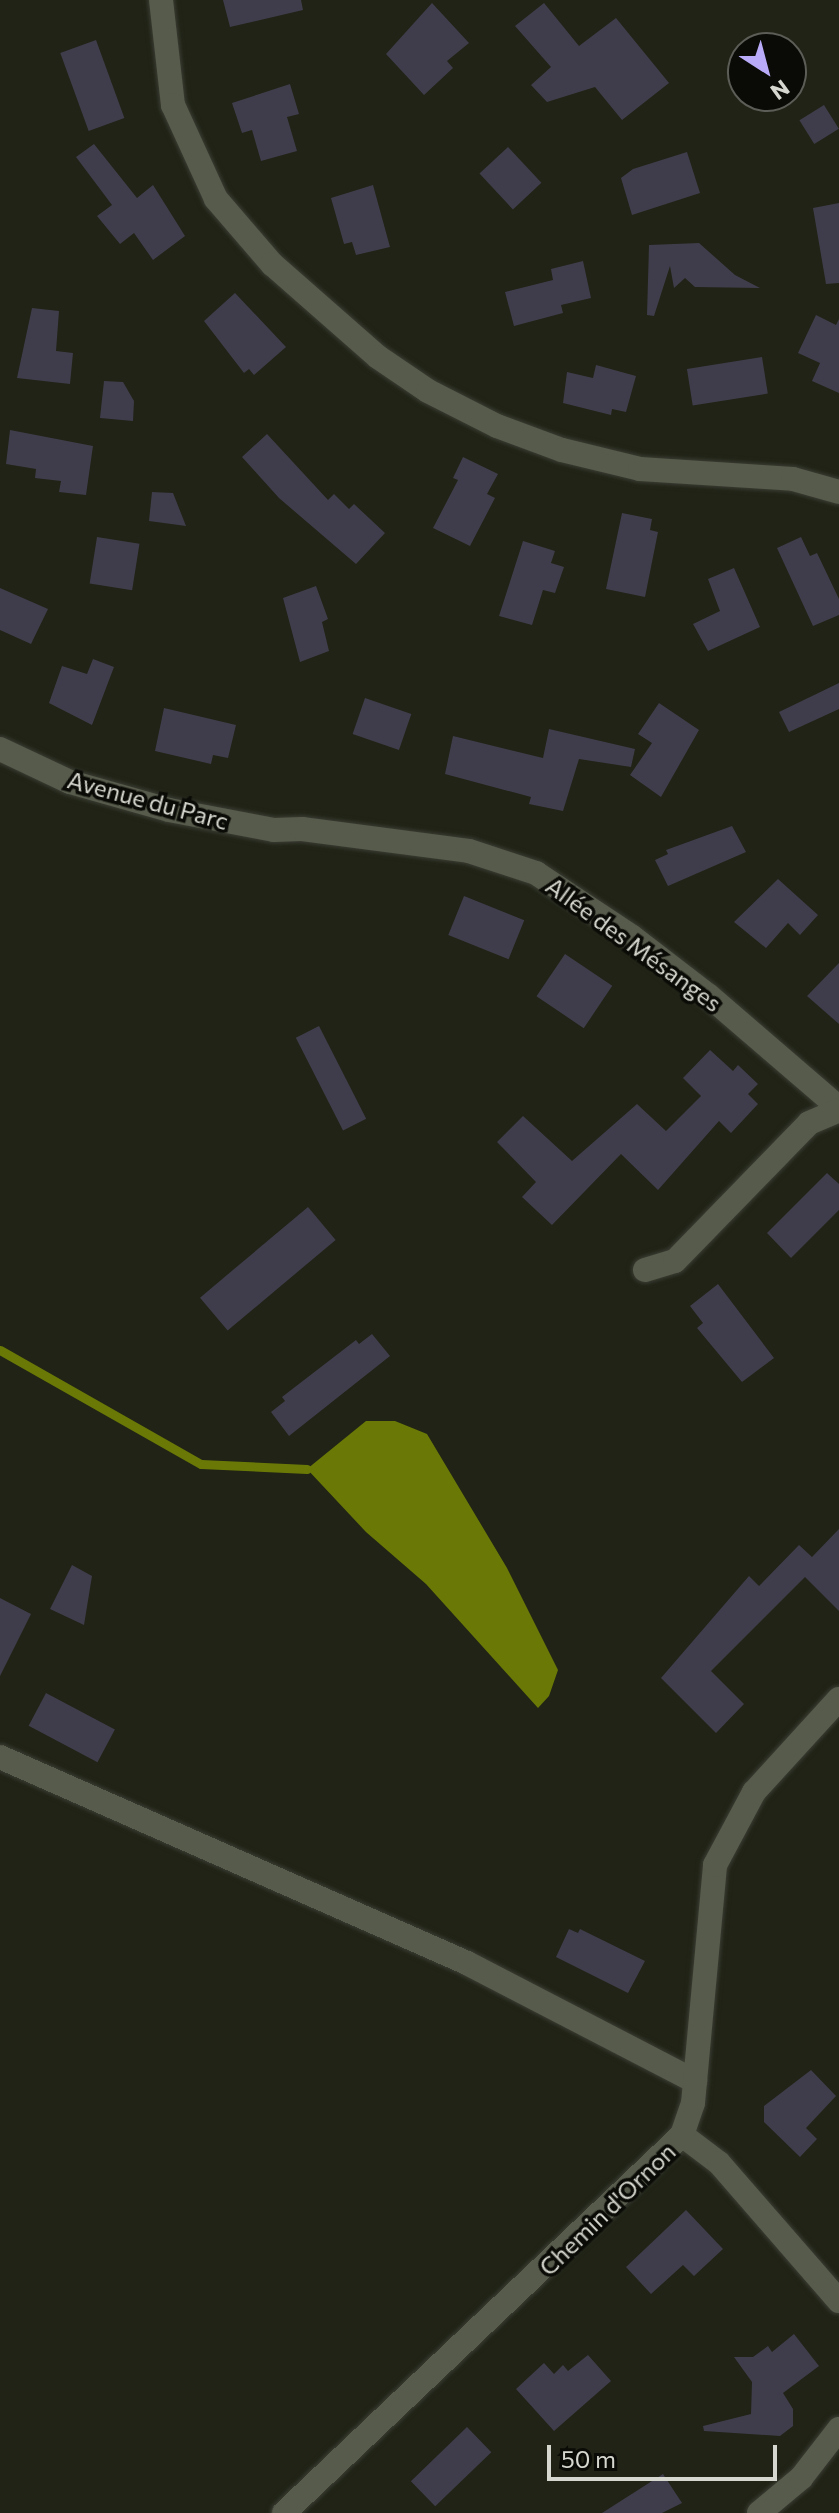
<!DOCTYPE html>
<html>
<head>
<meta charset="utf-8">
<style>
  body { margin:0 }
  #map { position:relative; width:839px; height:2513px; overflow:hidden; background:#202316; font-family:Commissioner,sans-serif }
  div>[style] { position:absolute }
  .water>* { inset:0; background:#6a7906 }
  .stream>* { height:9px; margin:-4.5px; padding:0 4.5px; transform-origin:4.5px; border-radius:4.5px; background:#6a7906 }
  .building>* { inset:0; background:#3f3d4b; transform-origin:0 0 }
  .roads { filter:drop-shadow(0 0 2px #3b3d34) drop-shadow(0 0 2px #3b3d34) }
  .minor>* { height:24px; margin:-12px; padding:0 12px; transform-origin:12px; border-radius:12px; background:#575b4c }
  span { translate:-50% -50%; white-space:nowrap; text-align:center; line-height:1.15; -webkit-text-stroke:7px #0a0b06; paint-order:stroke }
  .street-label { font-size:24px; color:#d6d8cf }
  .north { position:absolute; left:727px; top:32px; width:80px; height:80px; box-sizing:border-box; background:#0a0b06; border:2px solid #5c5d56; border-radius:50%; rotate:144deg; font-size:22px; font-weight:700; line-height:32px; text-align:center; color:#d6d8cf }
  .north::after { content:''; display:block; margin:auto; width:28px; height:36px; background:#b9abf7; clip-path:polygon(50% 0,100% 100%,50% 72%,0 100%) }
  .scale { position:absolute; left:547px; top:2445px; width:230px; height:36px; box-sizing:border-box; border:4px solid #d6d8cf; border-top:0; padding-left:10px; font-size:24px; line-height:28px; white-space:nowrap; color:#d6d8cf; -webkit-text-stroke:6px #0a0b06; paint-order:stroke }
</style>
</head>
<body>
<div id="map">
  <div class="water">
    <i style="clip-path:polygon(366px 1421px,395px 1421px,427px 1434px,507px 1568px,558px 1670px,549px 1696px,538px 1708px,426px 1584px,366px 1532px,307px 1469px)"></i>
  </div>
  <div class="stream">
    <i style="left:0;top:1350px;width:231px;rotate:29.6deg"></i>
    <i style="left:201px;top:1464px;width:106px;rotate:2.7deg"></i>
  </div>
  <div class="building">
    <i style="clip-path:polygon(223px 0,301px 0,303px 10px,230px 27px)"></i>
    <i style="clip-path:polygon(432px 3px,469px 43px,447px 61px,453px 68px,424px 95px,386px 54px)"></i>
    <i style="clip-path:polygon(544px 3px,579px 46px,616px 18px,669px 83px,622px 120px,595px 87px,547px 102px,531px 85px,551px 67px,515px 26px)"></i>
    <i style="left:96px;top:40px;width:83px;height:38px;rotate:70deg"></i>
    <i style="clip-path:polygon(290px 84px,299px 114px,287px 117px,297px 151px,261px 161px,252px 130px,242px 133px,232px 103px)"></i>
    <i style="left:824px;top:105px;width:28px;height:29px;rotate:58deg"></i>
    <i style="clip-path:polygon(94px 144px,137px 198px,153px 185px,185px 236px,153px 260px,134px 233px,120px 244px,97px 216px,112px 205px,76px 157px)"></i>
    <i style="left:508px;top:147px;width:49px;height:39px;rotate:47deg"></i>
    <i style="clip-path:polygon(687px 152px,700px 193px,632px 215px,621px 178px,633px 169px)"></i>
    <i style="clip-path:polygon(373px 185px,390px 247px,356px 255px,352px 242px,344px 244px,331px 198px)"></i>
    <i style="clip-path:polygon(839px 203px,839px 283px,826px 284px,813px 208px)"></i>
    <i style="clip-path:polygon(699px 243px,735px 275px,760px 288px,695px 287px,685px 278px,674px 288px,670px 266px,654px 316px,647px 315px,649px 245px)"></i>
    <i style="clip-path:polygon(583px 261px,591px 298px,561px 305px,563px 313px,514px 326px,505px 292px,553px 280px,551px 269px)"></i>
    <i style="clip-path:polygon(235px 293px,286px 347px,254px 375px,249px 369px,244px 373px,204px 321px)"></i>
    <i style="clip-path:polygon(32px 308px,59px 311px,56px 351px,73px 353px,70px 384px,17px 378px)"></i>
    <i style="clip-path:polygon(816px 315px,836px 325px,839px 319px,839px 393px,812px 381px,820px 363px,798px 353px)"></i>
    <i style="left:762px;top:357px;width:37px;height:76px;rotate:81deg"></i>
    <i style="clip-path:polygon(596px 365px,636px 376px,626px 412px,612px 409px,611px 415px,563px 403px,567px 372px,593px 378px)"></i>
    <i style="clip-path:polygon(104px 381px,123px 382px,134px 401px,133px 421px,100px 418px)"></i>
    <i style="clip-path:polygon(10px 430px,93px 446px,86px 495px,59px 492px,61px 481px,35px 478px,36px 469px,6px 464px)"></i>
    <i style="clip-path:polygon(267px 434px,328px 500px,334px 494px,349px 509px,354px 504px,385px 533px,356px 564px,279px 498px,242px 457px)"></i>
    <i style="clip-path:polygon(463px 457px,498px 474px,487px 494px,495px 498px,470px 546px,433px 528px,458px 480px,453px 478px)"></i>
    <i style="clip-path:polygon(152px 492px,173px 493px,186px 526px,149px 521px)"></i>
    <i style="clip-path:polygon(622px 513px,652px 519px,650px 530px,658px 532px,645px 597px,606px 589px)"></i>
    <i style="left:97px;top:537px;width:43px;height:47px;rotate:9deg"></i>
    <i style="clip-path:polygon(801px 537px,810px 556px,817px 553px,839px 599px,839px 615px,813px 626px,777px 548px)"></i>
    <i style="clip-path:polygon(523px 541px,555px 551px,551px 563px,564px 567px,555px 593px,543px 590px,532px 625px,499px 616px)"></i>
    <i style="clip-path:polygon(734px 568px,760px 627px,708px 651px,693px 624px,720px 611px,708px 579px)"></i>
    <i style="clip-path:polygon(316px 586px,328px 619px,322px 622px,329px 651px,300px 662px,283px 598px)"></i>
    <i style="clip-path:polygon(0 588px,48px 609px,31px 644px,0 630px)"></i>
    <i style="clip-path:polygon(93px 659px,114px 667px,92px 725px,49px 703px,62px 666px,87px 674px)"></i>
    <i style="clip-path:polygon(839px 683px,839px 709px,789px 732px,779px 712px)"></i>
    <i style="left:365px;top:698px;width:49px;height:38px;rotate:19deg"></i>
    <i style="clip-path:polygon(659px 703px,699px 730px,661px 797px,630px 775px,652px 743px,638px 734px)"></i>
    <i style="clip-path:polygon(164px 708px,236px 725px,228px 758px,213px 755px,211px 764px,155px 751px)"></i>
    <i style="clip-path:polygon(549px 729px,635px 749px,631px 767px,579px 759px,563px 811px,529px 804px,531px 797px,445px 774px,453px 736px,543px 758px)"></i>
    <i style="clip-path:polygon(732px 826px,746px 852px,668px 886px,655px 860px,668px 854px,666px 850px)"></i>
    <i style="clip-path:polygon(778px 879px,818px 915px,800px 935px,788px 923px,766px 948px,734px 922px)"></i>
    <i style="left:464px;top:896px;width:65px;height:42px;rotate:22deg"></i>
    <i style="left:565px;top:954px;width:57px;height:51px;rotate:34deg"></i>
    <i style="clip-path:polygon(839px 963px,839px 1024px,807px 996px)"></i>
    <i style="left:319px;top:1026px;width:104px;height:26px;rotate:63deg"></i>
    <i style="clip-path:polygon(710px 1050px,733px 1071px,738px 1065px,758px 1084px,748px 1094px,758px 1104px,731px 1133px,719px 1121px,658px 1190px,621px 1154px,552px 1225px,522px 1197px,536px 1182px,497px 1142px,523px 1116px,572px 1161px,637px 1104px,666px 1131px,701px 1096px,683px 1078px)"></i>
    <i style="clip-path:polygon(827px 1173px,839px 1184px,839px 1210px,791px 1258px,767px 1233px)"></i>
    <i style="left:308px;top:1207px;width:43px;height:141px;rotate:50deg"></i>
    <i style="clip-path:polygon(718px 1284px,774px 1358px,742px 1382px,697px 1328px,703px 1323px,690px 1306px)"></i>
    <i style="clip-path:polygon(372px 1334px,390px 1356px,289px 1436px,271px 1412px,285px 1401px,282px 1397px,356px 1340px,359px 1344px)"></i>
    <i style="clip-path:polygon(839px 1529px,839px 1611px,805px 1577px,711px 1671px,744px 1704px,716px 1733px,661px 1678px,749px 1576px,759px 1586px,799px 1545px,812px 1557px)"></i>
    <i style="clip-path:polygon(72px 1565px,92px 1576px,84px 1625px,50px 1609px)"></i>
    <i style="clip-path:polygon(0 1598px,31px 1614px,0 1676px)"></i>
    <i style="left:46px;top:1693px;width:78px;height:37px;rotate:28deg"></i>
    <i style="clip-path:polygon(569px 1929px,578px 1933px,580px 1929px,645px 1961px,628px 1993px,556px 1957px)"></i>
    <i style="clip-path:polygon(811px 2070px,836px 2096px,806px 2128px,817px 2139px,800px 2157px,764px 2122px,764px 2106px)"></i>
    <i style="clip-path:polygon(686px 2210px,723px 2249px,694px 2276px,683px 2265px,651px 2294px,626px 2267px)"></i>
    <i style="clip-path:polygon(794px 2334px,819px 2366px,783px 2393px,793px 2409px,793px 2426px,780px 2436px,704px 2431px,703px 2426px,751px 2414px,752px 2382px,734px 2357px,753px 2357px,768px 2346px,772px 2352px)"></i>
    <i style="clip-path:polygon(588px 2355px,611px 2381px,554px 2431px,516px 2389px,544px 2363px,554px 2374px,563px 2365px,568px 2371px)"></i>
    <i style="left:467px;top:2427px;width:35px;height:78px;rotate:46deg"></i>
    <i style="clip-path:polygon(663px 2474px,682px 2503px,662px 2513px,602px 2513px)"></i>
  </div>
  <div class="roads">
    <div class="minor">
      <i style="left:161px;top:0;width:106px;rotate:83.5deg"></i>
      <i style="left:173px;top:105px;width:103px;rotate:65.4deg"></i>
      <i style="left:216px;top:199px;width:86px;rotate:49.3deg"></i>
      <i style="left:272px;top:264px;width:141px;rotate:41.3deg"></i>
      <i style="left:378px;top:357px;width:60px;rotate:34.2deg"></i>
      <i style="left:428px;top:391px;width:77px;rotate:26.9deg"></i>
      <i style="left:497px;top:426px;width:69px;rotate:20.3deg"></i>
      <i style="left:562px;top:450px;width:80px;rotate:13.7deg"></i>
      <i style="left:640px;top:469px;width:153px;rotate:3.7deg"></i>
      <i style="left:793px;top:479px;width:48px;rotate:15.8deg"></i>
      <i style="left:0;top:749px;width:77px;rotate:25.2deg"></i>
      <i style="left:70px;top:782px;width:103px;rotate:15.8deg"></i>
      <i style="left:169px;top:810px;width:107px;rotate:10.8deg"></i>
      <i style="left:274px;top:830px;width:28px;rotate:-2deg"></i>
      <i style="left:302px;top:829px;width:168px;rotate:7.5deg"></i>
      <i style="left:469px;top:851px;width:71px;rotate:18.2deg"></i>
      <i style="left:536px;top:873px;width:114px;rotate:33.6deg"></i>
      <i style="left:631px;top:936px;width:98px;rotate:37.6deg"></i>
      <i style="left:709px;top:996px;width:172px;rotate:40.7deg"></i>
      <i style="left:645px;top:1270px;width:31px;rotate:-17deg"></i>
      <i style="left:675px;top:1261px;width:192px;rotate:-45.8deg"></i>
      <i style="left:809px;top:1123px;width:33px;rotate:-23deg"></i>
      <i style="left:0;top:1757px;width:510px;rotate:23.8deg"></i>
      <i style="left:467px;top:1963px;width:257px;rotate:27.4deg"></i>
      <i style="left:682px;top:2135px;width:46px;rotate:37.1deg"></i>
      <i style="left:719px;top:2163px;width:183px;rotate:49deg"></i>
      <i style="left:284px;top:2513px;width:549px;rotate:-43.52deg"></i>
      <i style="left:682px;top:2135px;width:34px;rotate:-71deg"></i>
      <i style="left:693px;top:2103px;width:239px;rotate:-84.7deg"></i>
      <i style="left:715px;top:1865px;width:83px;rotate:-61.9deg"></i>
      <i style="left:754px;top:1792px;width:126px;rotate:-47.6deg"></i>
      <i style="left:759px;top:2513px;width:55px;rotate:-39.8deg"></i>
      <i style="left:801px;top:2478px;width:62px;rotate:-52.2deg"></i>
    </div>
  </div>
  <div class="street-label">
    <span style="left:148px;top:800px;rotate:15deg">Avenue du Parc</span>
    <span style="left:634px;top:944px;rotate:36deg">Allée des Mésanges</span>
    <span style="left:607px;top:2209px;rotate:-44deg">Chemin d'Ornon</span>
  </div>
  <div class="north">N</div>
  <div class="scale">50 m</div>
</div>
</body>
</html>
